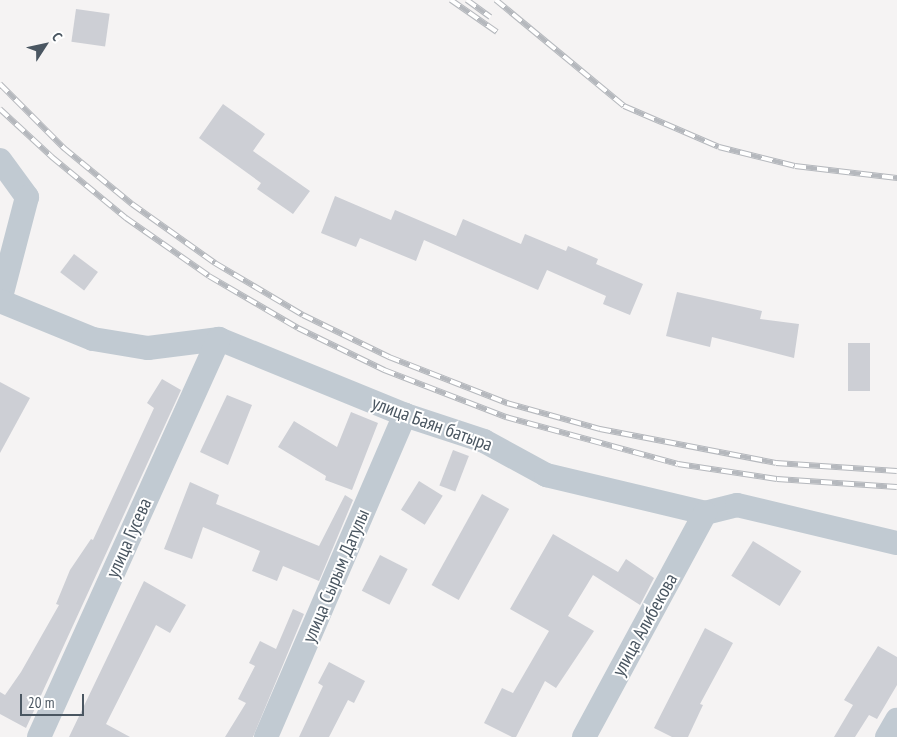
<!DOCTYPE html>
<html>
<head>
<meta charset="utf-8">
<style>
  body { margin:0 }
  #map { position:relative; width:897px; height:737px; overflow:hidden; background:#f5f3f3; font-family:"PT Sans Narrow",sans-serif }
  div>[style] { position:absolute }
  .building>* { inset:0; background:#cdcfd5; transform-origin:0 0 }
  .minor>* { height:24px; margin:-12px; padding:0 12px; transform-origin:12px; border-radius:12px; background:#c1cad2 }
  .rail>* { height:5.5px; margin-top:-2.75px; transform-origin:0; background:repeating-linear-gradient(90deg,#fff 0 11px,#b5b8bd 0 22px); box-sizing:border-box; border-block:1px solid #b5b8bd }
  span { translate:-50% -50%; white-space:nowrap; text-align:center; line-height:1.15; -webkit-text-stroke:4px #fff; paint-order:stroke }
  .street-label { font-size:19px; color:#4a5661 }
  .north { position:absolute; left:20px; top:20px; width:50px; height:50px; -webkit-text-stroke:4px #fff; paint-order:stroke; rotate:55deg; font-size:14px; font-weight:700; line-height:20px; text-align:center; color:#4a5661 }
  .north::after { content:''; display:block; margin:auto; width:18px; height:22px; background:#4a5661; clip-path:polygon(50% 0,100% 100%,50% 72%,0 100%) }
  .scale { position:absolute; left:20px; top:694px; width:64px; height:22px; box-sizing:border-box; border:2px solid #4a5661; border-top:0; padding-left:6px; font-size:15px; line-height:18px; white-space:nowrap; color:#4a5661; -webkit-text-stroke:4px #fff; paint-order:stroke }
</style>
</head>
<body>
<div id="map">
  <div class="building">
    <i style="left:76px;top:9px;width:34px;height:33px;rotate:8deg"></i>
    <i style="clip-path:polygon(223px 104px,265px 134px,253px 151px,310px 191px,293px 214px,257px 189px,261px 183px,199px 138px)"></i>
    <i style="clip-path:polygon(335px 196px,391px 220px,395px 210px,456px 236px,463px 219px,521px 244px,525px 234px,566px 251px,568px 246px,598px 259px,596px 264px,643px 284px,630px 315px,603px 304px,606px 296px,547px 270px,538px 290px,424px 240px,416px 261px,360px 238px,356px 247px,321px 233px)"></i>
    <i style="left:74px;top:254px;width:30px;height:23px;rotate:37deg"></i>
    <i style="clip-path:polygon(677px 292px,762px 311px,760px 319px,799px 324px,794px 358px,712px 337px,710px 347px,666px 336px)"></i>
    <i style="left:848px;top:343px;width:22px;height:48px"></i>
    <i style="clip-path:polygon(162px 379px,181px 390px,26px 728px,0 714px,0 692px,5px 695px,21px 672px,59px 605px,56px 604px,70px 570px,91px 539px,93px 540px,154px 408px,147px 403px)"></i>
    <i style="clip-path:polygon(0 382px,30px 398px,0 453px)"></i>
    <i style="clip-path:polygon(227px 395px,252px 405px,228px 465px,200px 452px)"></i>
    <i style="clip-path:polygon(351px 412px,378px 423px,352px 490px,325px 480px,326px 476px,278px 447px,294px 421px,337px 447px)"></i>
    <i style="left:453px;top:450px;width:17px;height:38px;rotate:21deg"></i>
    <i style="left:419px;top:481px;width:28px;height:34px;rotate:32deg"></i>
    <i style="clip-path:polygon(190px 482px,219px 495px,216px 504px,319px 546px,345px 495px,353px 500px,319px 581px,283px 566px,277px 581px,252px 571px,260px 551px,203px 527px,192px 559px,164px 549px)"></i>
    <i style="left:482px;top:494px;width:31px;height:104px;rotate:29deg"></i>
    <i style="clip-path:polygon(553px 534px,618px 572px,626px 559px,654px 578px,640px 605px,593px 575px,568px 616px,594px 631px,556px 688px,545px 681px,516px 737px,512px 737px,484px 723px,502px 688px,513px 693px,549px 631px,510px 609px)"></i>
    <i style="left:753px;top:541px;width:57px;height:41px;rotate:32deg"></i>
    <i style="left:380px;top:555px;width:31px;height:40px;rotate:27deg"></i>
    <i style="clip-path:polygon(144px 581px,186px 605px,170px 633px,156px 625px,106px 724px,130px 737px,69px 737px)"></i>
    <i style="clip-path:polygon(293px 609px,304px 614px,253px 737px,225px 737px,246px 703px,238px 699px,255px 666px,249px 663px,260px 641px,276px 649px)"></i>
    <i style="clip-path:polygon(705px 628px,733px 643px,700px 704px,703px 705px,688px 737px,672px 737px,654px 728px)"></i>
    <i style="clip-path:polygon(878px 646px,897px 657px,897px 685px,877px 719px,869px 715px,855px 737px,834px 737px,853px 705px,844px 700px)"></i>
    <i style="clip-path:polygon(329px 662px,365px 681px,354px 703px,348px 700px,329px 737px,299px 737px,323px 686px,318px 683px)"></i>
  </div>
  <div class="minor">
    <i style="left:0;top:160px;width:46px;rotate:53.9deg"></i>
    <i style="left:27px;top:197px;width:107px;rotate:104.6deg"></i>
    <i style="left:0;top:301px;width:100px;rotate:22.2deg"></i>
    <i style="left:93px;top:339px;width:56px;rotate:9.3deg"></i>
    <i style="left:148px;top:348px;width:72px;rotate:-7.2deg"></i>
    <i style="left:219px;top:339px;width:201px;rotate:22.2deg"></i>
    <i style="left:405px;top:415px;width:83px;rotate:18.2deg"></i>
    <i style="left:484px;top:441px;width:71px;rotate:28.7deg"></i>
    <i style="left:546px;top:475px;width:163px;rotate:13.4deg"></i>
    <i style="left:705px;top:513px;width:33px;rotate:-14deg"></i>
    <i style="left:737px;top:505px;width:164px;rotate:13.4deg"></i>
    <i style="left:39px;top:737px;width:437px;rotate:-65.7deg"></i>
    <i style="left:266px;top:737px;width:351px;rotate:-66.7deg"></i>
    <i style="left:584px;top:737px;width:255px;rotate:-61.6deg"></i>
    <i style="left:887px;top:737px;width:20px;rotate:-60deg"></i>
  </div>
  <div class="rail">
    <i style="left:451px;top:0;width:56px;rotate:34.8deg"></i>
    <i style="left:467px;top:0;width:29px;rotate:36deg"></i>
    <i style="left:496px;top:0;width:166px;rotate:39.6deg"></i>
    <i style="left:624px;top:106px;width:103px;rotate:23.3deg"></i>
    <i style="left:719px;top:147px;width:78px;rotate:14deg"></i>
    <i style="left:795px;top:166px;width:103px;rotate:6.7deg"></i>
    <i style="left:0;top:84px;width:91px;rotate:45deg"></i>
    <i style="left:64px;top:148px;width:88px;rotate:39.5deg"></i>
    <i style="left:132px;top:204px;width:102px;rotate:35.4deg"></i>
    <i style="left:215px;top:263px;width:102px;rotate:30.6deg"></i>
    <i style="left:303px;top:315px;width:96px;rotate:26deg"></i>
    <i style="left:389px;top:357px;width:127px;rotate:21.3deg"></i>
    <i style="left:507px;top:403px;width:97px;rotate:15.6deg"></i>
    <i style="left:600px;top:429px;width:179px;rotate:10.9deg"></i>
    <i style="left:776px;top:463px;width:121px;rotate:3.8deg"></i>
    <i style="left:0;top:109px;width:71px;rotate:42.7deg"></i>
    <i style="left:52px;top:157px;width:96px;rotate:39.5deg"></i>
    <i style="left:126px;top:218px;width:101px;rotate:34.9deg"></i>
    <i style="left:209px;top:276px;width:103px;rotate:30.3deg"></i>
    <i style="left:298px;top:328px;width:96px;rotate:26deg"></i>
    <i style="left:384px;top:370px;width:131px;rotate:21.1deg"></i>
    <i style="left:506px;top:417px;width:178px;rotate:15.3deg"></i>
    <i style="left:678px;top:464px;width:100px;rotate:8.6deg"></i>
    <i style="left:777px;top:479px;width:120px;rotate:3.8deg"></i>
  </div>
  <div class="street-label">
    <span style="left:432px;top:424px;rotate:20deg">улица Баян батыра</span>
    <span style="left:129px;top:538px;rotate:-66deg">улица Гусева</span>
    <span style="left:336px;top:576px;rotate:-67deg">улица Сырым Датулы</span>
    <span style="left:645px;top:625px;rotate:-61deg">улица Алибекова</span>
  </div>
  <div class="north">С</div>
  <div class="scale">20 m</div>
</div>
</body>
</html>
